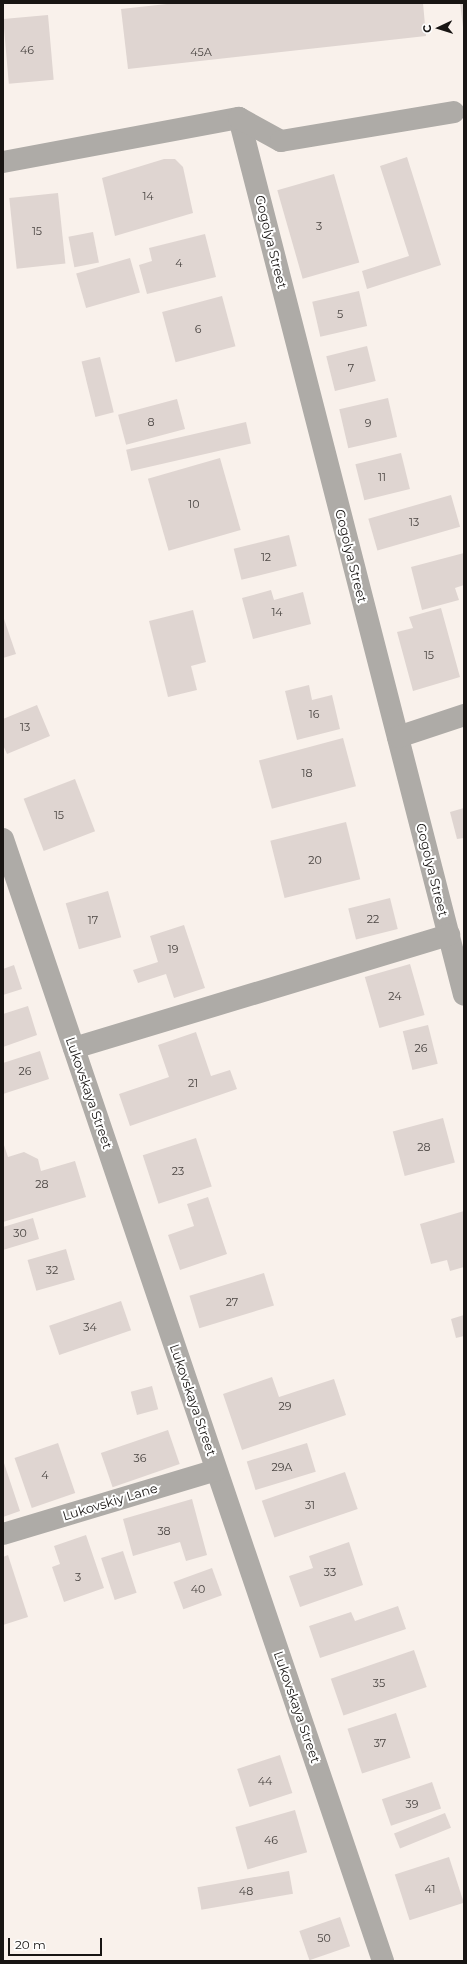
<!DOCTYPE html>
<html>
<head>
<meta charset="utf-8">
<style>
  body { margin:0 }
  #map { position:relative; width:467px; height:1964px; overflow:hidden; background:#f9f1eb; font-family:Montserrat,sans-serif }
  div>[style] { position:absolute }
  .building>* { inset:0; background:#dfd5d1; transform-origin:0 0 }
  .street>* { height:22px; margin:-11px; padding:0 11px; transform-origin:11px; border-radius:11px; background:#aeaba7 }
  span { translate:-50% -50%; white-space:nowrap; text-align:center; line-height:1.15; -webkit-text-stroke:4px #fff; paint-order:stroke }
  .number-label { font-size:11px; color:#4a4542 }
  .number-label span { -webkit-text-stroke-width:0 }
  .street-label { font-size:13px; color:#181513 }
  .frame { position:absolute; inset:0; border:4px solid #181513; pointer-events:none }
  .north { position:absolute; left:419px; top:8px; width:40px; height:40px; -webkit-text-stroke:3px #fff; paint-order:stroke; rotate:266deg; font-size:11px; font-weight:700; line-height:16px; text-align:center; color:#181513 }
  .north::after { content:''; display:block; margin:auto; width:14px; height:18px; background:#181513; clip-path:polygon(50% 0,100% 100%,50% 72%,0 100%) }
  .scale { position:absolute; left:8px; top:1938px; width:94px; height:18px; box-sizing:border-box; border:2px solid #181513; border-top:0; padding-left:5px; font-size:12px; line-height:14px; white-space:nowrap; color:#181513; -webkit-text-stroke:3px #fff; paint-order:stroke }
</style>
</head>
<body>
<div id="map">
  <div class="building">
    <i style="clip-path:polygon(176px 3px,423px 3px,426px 36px,128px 69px,121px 9px)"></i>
    <i style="clip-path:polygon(460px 3px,464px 3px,464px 27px,463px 27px)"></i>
    <i style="left:48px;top:15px;width:65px;height:45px;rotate:85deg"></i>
    <i style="clip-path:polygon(407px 157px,441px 265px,367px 289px,362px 271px,409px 256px,380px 166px)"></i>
    <i style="clip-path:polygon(164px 159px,175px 159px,183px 167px,193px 213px,115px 236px,102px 178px)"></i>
    <i style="left:334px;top:174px;width:92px;height:59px;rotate:74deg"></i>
    <i style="left:58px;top:193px;width:71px;height:49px;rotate:84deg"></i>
    <i style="left:93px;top:232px;width:31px;height:25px;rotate:79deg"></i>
    <i style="clip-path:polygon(205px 234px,216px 277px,147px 294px,139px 265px,152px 261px,149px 248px)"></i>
    <i style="left:130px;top:258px;width:36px;height:56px;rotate:74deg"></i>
    <i style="left:359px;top:291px;width:36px;height:48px;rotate:77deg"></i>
    <i style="left:222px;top:296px;width:52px;height:62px;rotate:75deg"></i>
    <i style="left:367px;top:346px;width:36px;height:42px;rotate:76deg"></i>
    <i style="left:100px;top:357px;width:57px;height:19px;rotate:76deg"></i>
    <i style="left:388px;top:398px;width:40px;height:50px;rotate:77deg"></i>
    <i style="left:177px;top:399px;width:31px;height:61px;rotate:75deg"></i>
    <i style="left:246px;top:422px;width:22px;height:123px;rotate:77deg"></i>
    <i style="left:401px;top:453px;width:37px;height:47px;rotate:76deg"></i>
    <i style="left:220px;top:458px;width:75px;height:75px;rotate:74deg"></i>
    <i style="left:451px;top:495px;width:33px;height:86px;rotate:74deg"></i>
    <i style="left:289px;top:535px;width:32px;height:57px;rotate:76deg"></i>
    <i style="clip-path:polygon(464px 553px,464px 585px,455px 588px,459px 600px,422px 610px,411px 567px)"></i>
    <i style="clip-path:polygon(271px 590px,274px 600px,303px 592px,311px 624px,253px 639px,242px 598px)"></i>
    <i style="clip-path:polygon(441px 608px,460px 677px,413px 691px,397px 632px,413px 628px,409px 617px)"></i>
    <i style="clip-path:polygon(193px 610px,206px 662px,191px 666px,197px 690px,168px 697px,149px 621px)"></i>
    <i style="clip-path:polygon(3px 616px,16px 654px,3px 658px)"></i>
    <i style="clip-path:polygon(309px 685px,312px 700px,332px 695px,340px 729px,297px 740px,285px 691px)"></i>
    <i style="clip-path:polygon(37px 705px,50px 736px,7px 754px,3px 745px,3px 719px)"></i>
    <i style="left:343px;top:738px;width:50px;height:87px;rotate:75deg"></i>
    <i style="left:75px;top:779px;width:56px;height:55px;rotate:69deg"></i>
    <i style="clip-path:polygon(464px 808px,464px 838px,457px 839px,450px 812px)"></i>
    <i style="left:346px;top:822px;width:59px;height:78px;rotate:76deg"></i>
    <i style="left:108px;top:891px;width:48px;height:44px;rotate:74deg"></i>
    <i style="left:390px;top:898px;width:32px;height:43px;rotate:76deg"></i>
    <i style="clip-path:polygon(184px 925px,205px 988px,174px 998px,166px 974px,138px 983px,133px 970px,158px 962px,150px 936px)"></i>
    <i style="left:410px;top:964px;width:53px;height:47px;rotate:74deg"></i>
    <i style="clip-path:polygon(14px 965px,22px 989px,3px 995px,3px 969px)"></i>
    <i style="clip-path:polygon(28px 1006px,37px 1035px,3px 1047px,3px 1014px)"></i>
    <i style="left:428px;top:1025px;width:40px;height:26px;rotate:76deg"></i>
    <i style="clip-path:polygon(196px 1032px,211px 1076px,230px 1070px,237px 1089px,130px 1126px,119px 1094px,169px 1077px,158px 1045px)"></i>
    <i style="clip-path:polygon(40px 1051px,49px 1079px,3px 1094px,3px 1063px)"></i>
    <i style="left:443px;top:1118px;width:46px;height:52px;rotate:75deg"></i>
    <i style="left:196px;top:1138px;width:51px;height:56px;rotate:72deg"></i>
    <i style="clip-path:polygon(3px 1142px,8px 1157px,24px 1152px,38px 1159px,41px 1171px,75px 1161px,86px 1197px,3px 1222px)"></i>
    <i style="clip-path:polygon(208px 1197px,227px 1254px,180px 1270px,168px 1235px,194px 1226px,187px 1204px)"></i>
    <i style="clip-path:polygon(464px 1211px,464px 1267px,450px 1271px,447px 1260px,431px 1264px,420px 1224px)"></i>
    <i style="clip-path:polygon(33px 1218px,39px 1239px,3px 1250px,3px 1227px)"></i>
    <i style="left:66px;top:1249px;width:32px;height:40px;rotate:74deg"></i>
    <i style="left:264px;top:1273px;width:34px;height:78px;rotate:73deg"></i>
    <i style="left:121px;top:1301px;width:31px;height:76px;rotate:71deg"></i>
    <i style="clip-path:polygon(464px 1315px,464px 1336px,456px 1338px,451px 1319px)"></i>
    <i style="clip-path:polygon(272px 1377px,279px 1397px,334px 1379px,346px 1415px,242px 1450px,223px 1394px)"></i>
    <i style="left:152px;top:1386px;width:24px;height:22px;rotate:75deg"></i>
    <i style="left:168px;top:1430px;width:36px;height:71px;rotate:71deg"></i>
    <i style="left:58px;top:1443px;width:53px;height:46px;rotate:71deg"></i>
    <i style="left:307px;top:1443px;width:30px;height:63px;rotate:73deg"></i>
    <i style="clip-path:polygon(3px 1460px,20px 1511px,3px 1517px)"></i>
    <i style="left:345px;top:1472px;width:39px;height:88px;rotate:71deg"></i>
    <i style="clip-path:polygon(192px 1499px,207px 1555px,186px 1561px,180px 1542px,133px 1556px,123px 1519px)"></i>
    <i style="clip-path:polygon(86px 1535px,104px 1588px,64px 1602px,52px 1567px,60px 1564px,54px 1546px)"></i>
    <i style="clip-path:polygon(349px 1542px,363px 1585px,300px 1607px,289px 1576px,313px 1568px,309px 1556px)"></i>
    <i style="left:123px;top:1551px;width:44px;height:23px;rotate:72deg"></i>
    <i style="clip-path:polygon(8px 1555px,28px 1617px,3px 1625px,3px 1557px)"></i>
    <i style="left:212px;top:1568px;width:29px;height:41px;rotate:70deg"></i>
    <i style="clip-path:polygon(398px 1606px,406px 1629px,320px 1658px,309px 1626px,351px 1612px,355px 1621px)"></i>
    <i style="left:414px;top:1650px;width:39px;height:88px;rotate:71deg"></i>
    <i style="left:396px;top:1713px;width:47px;height:51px;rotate:72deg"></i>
    <i style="left:280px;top:1755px;width:40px;height:45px;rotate:72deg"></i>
    <i style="left:432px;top:1782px;width:28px;height:53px;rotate:71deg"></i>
    <i style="left:295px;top:1810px;width:44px;height:62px;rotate:74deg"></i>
    <i style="left:445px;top:1813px;width:16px;height:55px;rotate:68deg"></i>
    <i style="left:449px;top:1857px;width:48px;height:57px;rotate:72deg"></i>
    <i style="left:289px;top:1871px;width:23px;height:93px;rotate:80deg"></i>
    <i style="left:340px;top:1917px;width:31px;height:43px;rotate:71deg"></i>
  </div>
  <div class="street">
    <i style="left:239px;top:118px;width:905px;rotate:75.61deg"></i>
    <i style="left:3px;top:162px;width:240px;rotate:-10.6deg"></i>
    <i style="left:239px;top:118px;width:48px;rotate:28.7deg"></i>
    <i style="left:281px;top:141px;width:175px;rotate:-9.5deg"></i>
    <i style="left:398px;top:737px;width:70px;rotate:-18.4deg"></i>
    <i style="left:3px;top:839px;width:1185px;rotate:71.29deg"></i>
    <i style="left:74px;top:1048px;width:392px;rotate:-16.8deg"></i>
    <i style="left:3px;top:1534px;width:222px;rotate:-16.7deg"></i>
  </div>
  <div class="number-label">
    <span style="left:27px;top:50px">46</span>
    <span style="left:201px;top:52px">45А</span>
    <span style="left:148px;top:196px">14</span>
    <span style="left:319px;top:226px">3</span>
    <span style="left:37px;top:231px">15</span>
    <span style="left:179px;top:263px">4</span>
    <span style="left:340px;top:314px">5</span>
    <span style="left:198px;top:329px">6</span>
    <span style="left:351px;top:368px">7</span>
    <span style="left:151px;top:422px">8</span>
    <span style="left:368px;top:423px">9</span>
    <span style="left:382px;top:477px">11</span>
    <span style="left:194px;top:504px">10</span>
    <span style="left:414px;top:522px">13</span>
    <span style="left:266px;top:557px">12</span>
    <span style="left:277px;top:612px">14</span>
    <span style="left:429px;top:655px">15</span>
    <span style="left:314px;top:714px">16</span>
    <span style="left:25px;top:727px">13</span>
    <span style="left:307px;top:773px">18</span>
    <span style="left:59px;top:815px">15</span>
    <span style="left:315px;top:860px">20</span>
    <span style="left:373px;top:919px">22</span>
    <span style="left:93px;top:920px">17</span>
    <span style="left:173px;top:949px">19</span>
    <span style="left:395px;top:996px">24</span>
    <span style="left:421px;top:1048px">26</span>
    <span style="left:25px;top:1071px">26</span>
    <span style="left:193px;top:1083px">21</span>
    <span style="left:424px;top:1147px">28</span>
    <span style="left:178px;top:1171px">23</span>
    <span style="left:42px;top:1184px">28</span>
    <span style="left:20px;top:1233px">30</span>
    <span style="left:52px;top:1270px">32</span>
    <span style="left:232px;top:1302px">27</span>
    <span style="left:90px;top:1327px">34</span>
    <span style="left:285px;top:1406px">29</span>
    <span style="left:140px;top:1458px">36</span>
    <span style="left:282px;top:1467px">29А</span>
    <span style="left:45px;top:1475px">4</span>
    <span style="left:310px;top:1505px">31</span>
    <span style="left:164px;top:1531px">38</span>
    <span style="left:330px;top:1572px">33</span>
    <span style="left:78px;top:1577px">3</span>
    <span style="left:198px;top:1589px">40</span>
    <span style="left:379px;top:1683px">35</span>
    <span style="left:380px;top:1743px">37</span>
    <span style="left:265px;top:1781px">44</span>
    <span style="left:412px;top:1804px">39</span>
    <span style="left:271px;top:1840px">46</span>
    <span style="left:430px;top:1889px">41</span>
    <span style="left:246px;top:1891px">48</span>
    <span style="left:324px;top:1938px">50</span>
  </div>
  <div class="street-label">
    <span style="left:271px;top:242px;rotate:76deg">Gogolya Street</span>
    <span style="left:351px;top:556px;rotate:76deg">Gogolya Street</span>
    <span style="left:432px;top:870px;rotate:76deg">Gogolya Street</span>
    <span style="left:89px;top:1093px;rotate:71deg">Lukovskaya Street</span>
    <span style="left:193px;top:1400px;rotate:71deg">Lukovskaya Street</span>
    <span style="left:110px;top:1502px;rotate:-17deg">Lukovskiy Lane</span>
    <span style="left:297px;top:1707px;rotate:71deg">Lukovskaya Street</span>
  </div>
  <div class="frame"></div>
  <div class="north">С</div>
  <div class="scale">20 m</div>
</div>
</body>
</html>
